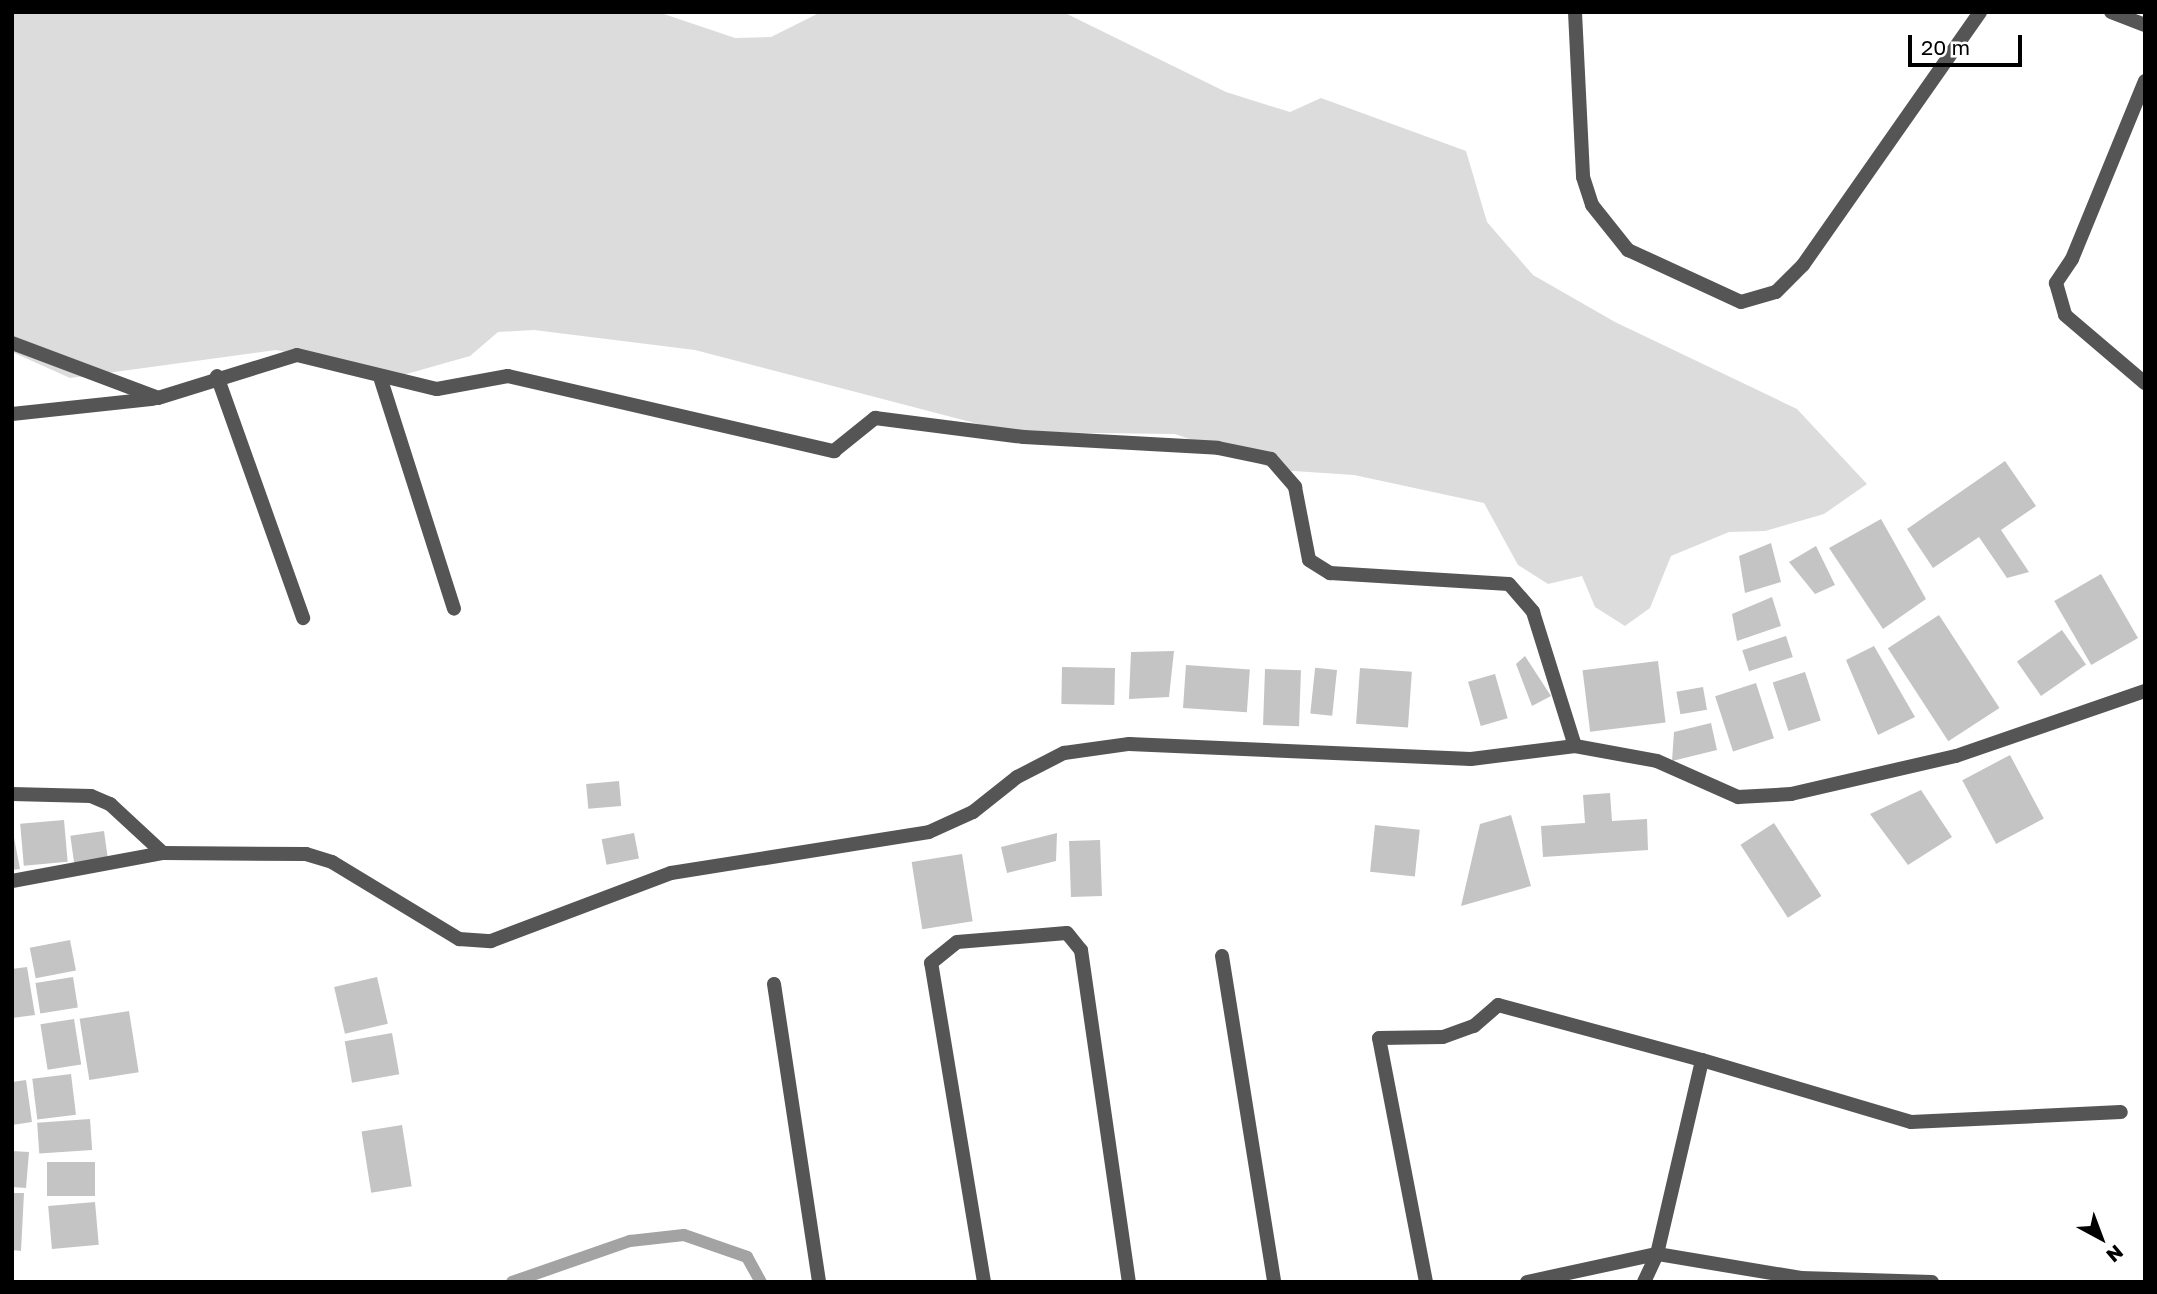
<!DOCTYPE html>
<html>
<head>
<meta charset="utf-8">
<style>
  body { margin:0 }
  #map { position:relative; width:2157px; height:1294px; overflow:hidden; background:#fff; font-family:"Golos Text",sans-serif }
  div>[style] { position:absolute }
  .green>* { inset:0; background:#dcdcdc }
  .stream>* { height:12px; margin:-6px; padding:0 6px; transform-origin:6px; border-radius:6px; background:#a3a3a3 }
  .building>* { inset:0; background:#c4c4c4; transform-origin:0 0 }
  .minor>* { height:14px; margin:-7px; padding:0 7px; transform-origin:7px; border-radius:7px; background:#555 }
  span { translate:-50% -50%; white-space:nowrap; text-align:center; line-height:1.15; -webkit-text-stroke:6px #fff; paint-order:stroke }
  .frame { position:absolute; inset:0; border:14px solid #000; pointer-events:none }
  .north { position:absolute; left:2066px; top:1203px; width:70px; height:70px; -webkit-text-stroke:5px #fff; paint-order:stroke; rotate:139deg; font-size:19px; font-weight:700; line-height:28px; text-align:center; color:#000 }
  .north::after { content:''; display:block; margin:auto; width:24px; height:32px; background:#000; clip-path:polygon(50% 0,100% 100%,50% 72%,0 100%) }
  .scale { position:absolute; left:1908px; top:35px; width:114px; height:32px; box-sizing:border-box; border:4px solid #000; border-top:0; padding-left:9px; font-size:21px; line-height:24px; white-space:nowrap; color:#000; -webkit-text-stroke:5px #fff; paint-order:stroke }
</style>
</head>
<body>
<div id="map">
  <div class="green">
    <i style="clip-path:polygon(12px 12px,658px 12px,735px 38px,771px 37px,821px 12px,1063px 12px,1226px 92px,1290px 112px,1321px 98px,1466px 151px,1487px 222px,1533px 275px,1615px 322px,1797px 409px,1867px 484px,1824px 514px,1765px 531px,1729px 532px,1671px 556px,1650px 608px,1625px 626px,1595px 607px,1582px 576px,1548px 584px,1518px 565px,1484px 503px,1354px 475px,1278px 470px,1175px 434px,1009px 432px,695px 350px,534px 330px,498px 332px,470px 356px,403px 375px,276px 350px,70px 378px,12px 352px)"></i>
  </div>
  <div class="stream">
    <i style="left:512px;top:1282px;width:125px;rotate:-19.2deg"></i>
    <i style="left:630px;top:1241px;width:54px;rotate:-6.3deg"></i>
    <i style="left:684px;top:1235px;width:67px;rotate:19.2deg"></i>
    <i style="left:747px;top:1257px;width:29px;rotate:61deg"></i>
  </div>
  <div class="building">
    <i style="clip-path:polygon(2005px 461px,2036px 506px,2001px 530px,2029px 572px,2007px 578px,1979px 537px,1933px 568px,1907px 529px)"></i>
    <i style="clip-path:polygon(1881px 519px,1926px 599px,1883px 629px,1829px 548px)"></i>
    <i style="clip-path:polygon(1771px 543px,1781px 582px,1745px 593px,1739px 556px)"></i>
    <i style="clip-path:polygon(1816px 546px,1835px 585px,1815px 594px,1789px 562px)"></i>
    <i style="left:2101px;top:574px;width:74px;height:54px;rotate:60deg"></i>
    <i style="clip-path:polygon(1772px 597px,1781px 626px,1737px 641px,1732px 614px)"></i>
    <i style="left:1939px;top:615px;width:111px;height:61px;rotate:57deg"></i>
    <i style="left:2062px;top:630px;width:42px;height:55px;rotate:55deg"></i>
    <i style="left:1786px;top:636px;width:22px;height:46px;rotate:72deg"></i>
    <i style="clip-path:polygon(1874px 646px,1915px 717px,1878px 735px,1846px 660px)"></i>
    <i style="clip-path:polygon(1174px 651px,1169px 697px,1129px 699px,1131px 652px)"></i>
    <i style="clip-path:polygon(1525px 656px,1551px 696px,1532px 706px,1516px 664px)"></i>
    <i style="left:1658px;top:661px;width:62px;height:76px;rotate:83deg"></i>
    <i style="left:1186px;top:665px;width:64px;height:43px;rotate:4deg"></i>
    <i style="left:1062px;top:667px;width:53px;height:37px;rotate:1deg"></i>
    <i style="left:1360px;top:668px;width:52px;height:56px;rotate:4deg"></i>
    <i style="left:1265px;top:669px;width:36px;height:56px;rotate:2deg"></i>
    <i style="left:1337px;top:670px;width:46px;height:22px;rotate:96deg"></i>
    <i style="left:1805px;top:672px;width:51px;height:34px;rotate:72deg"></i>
    <i style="left:1495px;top:674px;width:46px;height:28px;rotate:74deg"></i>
    <i style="left:1756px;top:683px;width:58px;height:43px;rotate:72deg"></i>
    <i style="left:1703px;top:687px;width:23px;height:27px;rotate:80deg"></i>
    <i style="clip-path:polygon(1711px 723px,1717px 750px,1672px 761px,1674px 732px)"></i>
    <i style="left:2010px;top:755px;width:72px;height:54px;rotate:62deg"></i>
    <i style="left:619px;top:781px;width:25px;height:33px;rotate:85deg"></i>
    <i style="clip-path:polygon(1921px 790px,1952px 837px,1908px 865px,1870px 814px)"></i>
    <i style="clip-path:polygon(1610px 793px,1612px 821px,1647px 819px,1648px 850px,1543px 857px,1541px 826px,1585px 823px,1583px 795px)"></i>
    <i style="clip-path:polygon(1511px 815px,1531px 886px,1461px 906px,1480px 824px)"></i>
    <i style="left:64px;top:820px;width:42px;height:44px;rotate:85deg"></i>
    <i style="left:1774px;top:823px;width:87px;height:40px;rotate:57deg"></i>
    <i style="left:1375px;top:825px;width:45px;height:47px;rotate:6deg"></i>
    <i style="clip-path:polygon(12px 827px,20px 869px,12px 870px)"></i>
    <i style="left:104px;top:831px;width:28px;height:34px;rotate:82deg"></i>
    <i style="left:634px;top:833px;width:26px;height:33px;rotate:79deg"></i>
    <i style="clip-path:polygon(1057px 833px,1056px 861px,1007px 873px,1001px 847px)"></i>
    <i style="left:1100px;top:840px;width:56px;height:31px;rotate:88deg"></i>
    <i style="left:962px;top:854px;width:68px;height:51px;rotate:81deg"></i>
    <i style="left:70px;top:940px;width:31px;height:41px;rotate:79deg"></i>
    <i style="clip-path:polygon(27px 967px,35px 1015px,12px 1018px,12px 969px)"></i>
    <i style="left:73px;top:977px;width:31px;height:38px;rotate:81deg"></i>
    <i style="left:377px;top:977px;width:48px;height:44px;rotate:77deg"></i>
    <i style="left:129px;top:1011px;width:62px;height:50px;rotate:81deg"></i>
    <i style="left:74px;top:1019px;width:46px;height:34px;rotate:81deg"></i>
    <i style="left:392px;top:1033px;width:42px;height:48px;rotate:80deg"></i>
    <i style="left:71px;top:1074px;width:41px;height:39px;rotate:83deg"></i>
    <i style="clip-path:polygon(26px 1080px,32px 1122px,12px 1125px,12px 1082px)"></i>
    <i style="left:90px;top:1119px;width:31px;height:53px;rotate:86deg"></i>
    <i style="left:402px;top:1125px;width:62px;height:41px;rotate:81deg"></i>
    <i style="clip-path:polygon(12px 1151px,29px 1152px,26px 1188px,12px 1187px)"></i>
    <i style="left:95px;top:1162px;width:34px;height:48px;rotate:90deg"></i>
    <i style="clip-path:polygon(12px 1193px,24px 1193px,21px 1251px,12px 1250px)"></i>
    <i style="left:95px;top:1202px;width:43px;height:47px;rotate:85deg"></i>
  </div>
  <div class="minor">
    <i style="left:1575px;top:12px;width:165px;rotate:87.2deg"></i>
    <i style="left:1583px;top:177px;width:29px;rotate:72deg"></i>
    <i style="left:1592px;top:205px;width:58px;rotate:51.3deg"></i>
    <i style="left:1628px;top:250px;width:124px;rotate:24.7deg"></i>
    <i style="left:1741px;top:302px;width:36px;rotate:-16deg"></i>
    <i style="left:1776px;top:292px;width:38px;rotate:-45deg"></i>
    <i style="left:1803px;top:265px;width:309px;rotate:-55deg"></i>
    <i style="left:2111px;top:12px;width:36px;rotate:21deg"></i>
    <i style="left:2145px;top:81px;width:192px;rotate:112.3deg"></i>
    <i style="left:2072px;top:259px;width:29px;rotate:124deg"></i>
    <i style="left:2056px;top:283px;width:33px;rotate:74deg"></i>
    <i style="left:2065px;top:315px;width:105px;rotate:40.4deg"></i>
    <i style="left:12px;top:343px;width:156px;rotate:20.6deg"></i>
    <i style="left:158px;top:398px;width:145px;rotate:-17.2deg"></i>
    <i style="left:297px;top:355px;width:144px;rotate:13.7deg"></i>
    <i style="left:437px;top:389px;width:72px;rotate:-10.4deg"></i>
    <i style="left:508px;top:376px;width:335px;rotate:13deg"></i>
    <i style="left:834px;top:451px;width:53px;rotate:-38.8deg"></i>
    <i style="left:875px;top:418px;width:150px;rotate:7.3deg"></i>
    <i style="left:1024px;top:437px;width:194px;rotate:3.2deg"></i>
    <i style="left:1218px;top:448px;width:54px;rotate:11.7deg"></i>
    <i style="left:1271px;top:459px;width:37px;rotate:49deg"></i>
    <i style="left:1295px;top:487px;width:74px;rotate:79.1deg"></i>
    <i style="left:1309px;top:560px;width:25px;rotate:32deg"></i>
    <i style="left:1330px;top:573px;width:179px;rotate:3.5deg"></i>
    <i style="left:1509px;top:584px;width:37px;rotate:49deg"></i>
    <i style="left:1533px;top:612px;width:140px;rotate:72.6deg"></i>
    <i style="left:217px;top:376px;width:257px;rotate:70.4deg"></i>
    <i style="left:381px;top:380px;width:240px;rotate:72.3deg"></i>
    <i style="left:12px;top:414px;width:142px;rotate:-6.1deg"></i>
    <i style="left:12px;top:794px;width:79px;rotate:1.5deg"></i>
    <i style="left:91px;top:796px;width:21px;rotate:23deg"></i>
    <i style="left:110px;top:804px;width:72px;rotate:42.8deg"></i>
    <i style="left:163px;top:853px;width:143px;rotate:0.4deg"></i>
    <i style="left:306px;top:854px;width:27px;rotate:17deg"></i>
    <i style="left:332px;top:862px;width:149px;rotate:31.2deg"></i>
    <i style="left:459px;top:939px;width:32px;rotate:4deg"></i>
    <i style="left:491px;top:941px;width:192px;rotate:-20.7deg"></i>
    <i style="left:671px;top:873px;width:261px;rotate:-9deg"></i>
    <i style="left:929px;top:832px;width:48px;rotate:-24.4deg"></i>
    <i style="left:973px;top:812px;width:56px;rotate:-38.5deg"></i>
    <i style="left:1017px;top:777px;width:53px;rotate:-27.1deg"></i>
    <i style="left:1064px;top:753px;width:66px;rotate:-7.9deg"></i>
    <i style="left:1129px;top:744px;width:342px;rotate:2.5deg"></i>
    <i style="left:1471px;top:759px;width:105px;rotate:-7.1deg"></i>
    <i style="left:1575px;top:746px;width:83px;rotate:10.4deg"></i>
    <i style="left:1657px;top:761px;width:89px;rotate:24deg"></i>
    <i style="left:1738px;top:797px;width:53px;rotate:-3.2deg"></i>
    <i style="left:1791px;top:794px;width:169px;rotate:-13deg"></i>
    <i style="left:1956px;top:756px;width:200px;rotate:-19deg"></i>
    <i style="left:12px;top:881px;width:154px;rotate:-10.5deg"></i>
    <i style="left:1222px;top:956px;width:330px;rotate:80.9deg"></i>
    <i style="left:774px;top:984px;width:301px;rotate:81.4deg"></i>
    <i style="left:984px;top:1282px;width:323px;rotate:-99.4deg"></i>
    <i style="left:931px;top:963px;width:33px;rotate:-39deg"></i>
    <i style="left:957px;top:942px;width:110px;rotate:-4.7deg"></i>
    <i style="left:1067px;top:933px;width:22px;rotate:51deg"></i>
    <i style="left:1081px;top:950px;width:335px;rotate:81.8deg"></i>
    <i style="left:1426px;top:1282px;width:248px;rotate:-100.9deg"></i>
    <i style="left:1379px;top:1038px;width:64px;rotate:-0.9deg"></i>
    <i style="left:1443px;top:1037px;width:33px;rotate:-20deg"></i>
    <i style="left:1474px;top:1026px;width:32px;rotate:-41deg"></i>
    <i style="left:1498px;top:1005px;width:211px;rotate:15.1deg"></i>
    <i style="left:1527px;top:1282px;width:133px;rotate:-12.2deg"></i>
    <i style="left:1644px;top:1282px;width:31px;rotate:-65deg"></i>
    <i style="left:1932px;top:1282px;width:131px;rotate:-178.3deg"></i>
    <i style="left:1801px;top:1278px;width:146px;rotate:-170.5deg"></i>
    <i style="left:1657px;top:1254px;width:199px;rotate:-76.9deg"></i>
    <i style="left:1702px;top:1060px;width:218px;rotate:16.5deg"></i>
    <i style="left:1911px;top:1122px;width:210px;rotate:-2.7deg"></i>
  </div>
  <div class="frame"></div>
  <div class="north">N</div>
  <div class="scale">20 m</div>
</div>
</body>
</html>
